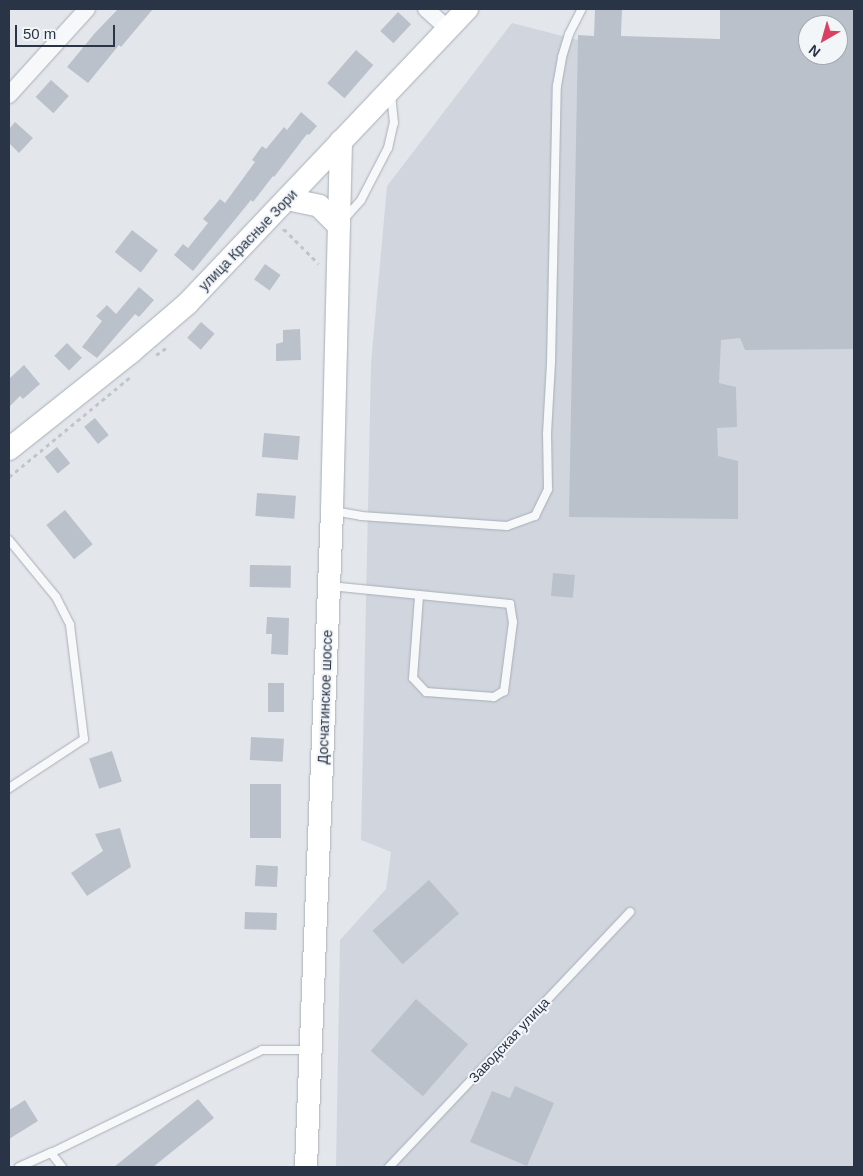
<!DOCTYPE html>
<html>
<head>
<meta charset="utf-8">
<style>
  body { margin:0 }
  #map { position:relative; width:863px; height:1176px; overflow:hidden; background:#e3e7ec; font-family:Arial,sans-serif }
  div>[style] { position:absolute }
  .built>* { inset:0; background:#d1d6de }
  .building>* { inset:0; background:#bac1ca; transform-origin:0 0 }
  .path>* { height:2.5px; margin-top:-1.25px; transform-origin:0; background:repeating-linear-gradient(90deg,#c1c5cb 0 4px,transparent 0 8px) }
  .roads { filter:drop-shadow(0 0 1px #a7aeb7) drop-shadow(0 0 1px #a7aeb7) }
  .lane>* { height:8px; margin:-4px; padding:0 4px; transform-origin:4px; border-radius:4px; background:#f6f8fa }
  .street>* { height:16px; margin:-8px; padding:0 8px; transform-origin:8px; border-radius:8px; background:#f6f8fa }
  .secondary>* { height:22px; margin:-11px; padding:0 11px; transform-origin:11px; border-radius:11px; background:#fff }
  span { translate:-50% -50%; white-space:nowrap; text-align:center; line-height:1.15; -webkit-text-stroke:4px #f3f6f9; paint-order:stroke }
  .street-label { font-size:14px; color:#293546 }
  .frame { position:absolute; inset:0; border:10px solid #293546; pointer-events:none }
  .north { position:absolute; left:798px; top:15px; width:50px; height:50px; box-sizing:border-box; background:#f3f6f9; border:1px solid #a2a9b1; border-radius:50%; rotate:218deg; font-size:14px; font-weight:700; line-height:20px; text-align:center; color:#293546 }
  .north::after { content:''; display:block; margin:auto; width:18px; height:22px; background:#d94061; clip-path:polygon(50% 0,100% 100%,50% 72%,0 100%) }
  .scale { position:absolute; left:15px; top:25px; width:100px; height:22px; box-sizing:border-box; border:2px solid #293546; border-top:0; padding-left:6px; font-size:15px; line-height:18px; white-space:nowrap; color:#293546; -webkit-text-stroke:4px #f3f6f9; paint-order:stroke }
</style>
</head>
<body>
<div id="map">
  <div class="built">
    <i style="clip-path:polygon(evenodd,734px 9px,854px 9px,854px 1167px,336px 1167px,340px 940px,386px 889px,391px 852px,361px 840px,371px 363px,387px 186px,512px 23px,590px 43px,733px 44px,734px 9px,808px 25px,838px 25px,838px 55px,808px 55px,808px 25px)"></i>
  </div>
  <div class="building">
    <i style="clip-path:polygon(118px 9px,153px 9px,121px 47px,119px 45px,88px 83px,67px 67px,95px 33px)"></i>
    <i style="clip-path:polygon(evenodd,595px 9px,622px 9px,621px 36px,720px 39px,720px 9px,854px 9px,854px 349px,745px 350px,740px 338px,721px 340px,719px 383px,736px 387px,737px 427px,717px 428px,718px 456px,738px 461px,738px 519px,569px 517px,578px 35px,594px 36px,595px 9px,808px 25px,838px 25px,838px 55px,808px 55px,808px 25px)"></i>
    <i style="left:398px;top:12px;width:18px;height:26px;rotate:43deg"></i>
    <i style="left:356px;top:50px;width:23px;height:44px;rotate:41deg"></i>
    <i style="left:51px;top:80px;width:24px;height:23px;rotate:42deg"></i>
    <i style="clip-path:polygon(301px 112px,317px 126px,309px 135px,307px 134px,274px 177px,273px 176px,253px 202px,251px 200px,193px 271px,174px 255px,183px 244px,188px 248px,208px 223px,203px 219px,220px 199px,225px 203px,255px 162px,252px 160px,262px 146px,266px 149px,284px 127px,287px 130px)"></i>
    <i style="clip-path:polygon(15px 122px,33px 138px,19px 153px,9px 143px,9px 129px)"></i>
    <i style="left:132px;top:230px;width:33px;height:28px;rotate:38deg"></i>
    <i style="left:265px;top:264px;width:19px;height:19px;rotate:35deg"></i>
    <i style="clip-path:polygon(139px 287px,154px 300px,139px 317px,135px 314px,97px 358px,82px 347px,102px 321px,96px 316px,107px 305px,116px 314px)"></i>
    <i style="left:201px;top:322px;width:18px;height:21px;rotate:41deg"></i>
    <i style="clip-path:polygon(300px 329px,301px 360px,276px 361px,276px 344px,283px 342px,283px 330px)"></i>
    <i style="left:67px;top:343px;width:21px;height:18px;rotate:45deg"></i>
    <i style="clip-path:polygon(24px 365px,40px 384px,23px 399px,20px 396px,9px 407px,9px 379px)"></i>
    <i style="left:95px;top:418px;width:22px;height:14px;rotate:51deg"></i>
    <i style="left:264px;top:433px;width:36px;height:24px;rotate:5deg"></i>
    <i style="left:57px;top:447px;width:21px;height:16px;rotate:51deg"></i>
    <i style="left:257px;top:493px;width:39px;height:23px;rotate:4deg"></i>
    <i style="left:65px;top:510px;width:44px;height:24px;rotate:51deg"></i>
    <i style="left:250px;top:565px;width:41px;height:22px;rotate:1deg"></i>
    <i style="left:553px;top:573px;width:22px;height:23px;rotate:5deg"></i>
    <i style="clip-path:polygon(267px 617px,289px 618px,288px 655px,271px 654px,272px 634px,266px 634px)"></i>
    <i style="left:268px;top:683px;width:16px;height:29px"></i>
    <i style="left:251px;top:737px;width:33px;height:23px;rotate:3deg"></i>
    <i style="left:112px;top:751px;width:32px;height:24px;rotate:72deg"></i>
    <i style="left:250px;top:784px;width:31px;height:54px"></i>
    <i style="clip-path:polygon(120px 828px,131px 867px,87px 896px,71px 873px,103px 851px,95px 834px)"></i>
    <i style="left:256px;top:865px;width:22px;height:21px;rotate:3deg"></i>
    <i style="left:429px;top:880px;width:45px;height:76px;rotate:48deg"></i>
    <i style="left:245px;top:912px;width:32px;height:17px;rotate:2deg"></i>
    <i style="left:416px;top:999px;width:69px;height:69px;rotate:41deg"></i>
    <i style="clip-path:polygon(515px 1086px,554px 1103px,527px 1166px,470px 1142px,492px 1091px,510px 1098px)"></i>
    <i style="clip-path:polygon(198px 1099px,214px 1118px,153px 1167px,114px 1167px)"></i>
    <i style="clip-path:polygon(25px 1100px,38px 1121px,9px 1139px,9px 1110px)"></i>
  </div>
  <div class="path">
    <i style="left:283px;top:231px;width:2px;rotate:-63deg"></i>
    <i style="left:284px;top:229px;width:49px;rotate:45deg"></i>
    <i style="left:156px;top:355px;width:12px;rotate:-35deg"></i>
    <i style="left:9px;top:477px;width:156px;rotate:-39.5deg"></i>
  </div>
  <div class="roads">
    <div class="lane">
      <i style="left:345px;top:218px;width:24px;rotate:-48deg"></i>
      <i style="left:361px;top:200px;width:59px;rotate:-62.6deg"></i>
      <i style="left:388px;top:148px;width:26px;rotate:-77deg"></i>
      <i style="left:394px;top:123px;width:27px;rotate:-96deg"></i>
      <i style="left:334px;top:511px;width:27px;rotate:10deg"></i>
      <i style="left:361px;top:516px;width:146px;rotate:3.9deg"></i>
      <i style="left:507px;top:526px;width:30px;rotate:-20deg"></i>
      <i style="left:535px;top:516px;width:30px;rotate:-64deg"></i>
      <i style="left:548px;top:489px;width:55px;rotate:-91deg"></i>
      <i style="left:547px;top:434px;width:72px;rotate:-86.8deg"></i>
      <i style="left:551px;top:362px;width:276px;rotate:-88.8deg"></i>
      <i style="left:557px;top:86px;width:29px;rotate:-80deg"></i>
      <i style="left:562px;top:57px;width:24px;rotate:-73deg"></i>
      <i style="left:569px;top:34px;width:28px;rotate:-63deg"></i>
      <i style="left:9px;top:540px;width:74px;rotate:50.5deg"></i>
      <i style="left:56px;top:597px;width:31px;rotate:63deg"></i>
      <i style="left:70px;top:625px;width:115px;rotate:83deg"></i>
      <i style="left:84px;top:739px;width:90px;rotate:146.8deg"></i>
      <i style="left:330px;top:586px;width:181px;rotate:5.7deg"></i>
      <i style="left:510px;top:604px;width:18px;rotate:81deg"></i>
      <i style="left:513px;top:622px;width:70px;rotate:97.4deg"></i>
      <i style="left:504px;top:691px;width:12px;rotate:149deg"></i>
      <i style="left:494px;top:697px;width:68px;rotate:-175.8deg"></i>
      <i style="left:426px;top:692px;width:19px;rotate:-133deg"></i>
      <i style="left:413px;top:678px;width:82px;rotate:-85.8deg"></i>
      <i style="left:19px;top:1167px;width:35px;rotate:-24deg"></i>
      <i style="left:62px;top:1167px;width:18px;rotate:-128deg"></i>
      <i style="left:51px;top:1153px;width:235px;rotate:-26deg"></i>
      <i style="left:262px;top:1050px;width:48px"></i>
      <i style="left:389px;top:1167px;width:351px;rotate:-46.6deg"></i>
    </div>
    <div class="street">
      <i style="left:426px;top:9px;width:30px;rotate:42deg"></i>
      <i style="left:9px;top:95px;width:116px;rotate:-47.8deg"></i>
    </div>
    <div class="secondary">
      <i style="left:287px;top:199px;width:33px;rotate:12deg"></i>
      <i style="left:319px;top:206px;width:28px;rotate:45deg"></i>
      <i style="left:9px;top:449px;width:156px;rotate:-38.5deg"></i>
      <i style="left:131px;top:352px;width:74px;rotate:-40.6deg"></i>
      <i style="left:187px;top:304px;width:407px;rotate:-46.5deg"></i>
      <i style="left:306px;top:1167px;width:658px;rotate:-87.73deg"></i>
      <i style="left:332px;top:510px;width:369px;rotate:-88.6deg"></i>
    </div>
  </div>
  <div class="street-label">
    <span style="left:248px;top:240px;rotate:-46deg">улица Красные Зори</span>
    <span style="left:325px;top:697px;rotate:-88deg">Досчатинское шоссе</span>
    <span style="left:509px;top:1040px;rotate:-47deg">Заводская улица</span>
  </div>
  <div class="frame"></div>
  <div class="north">N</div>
  <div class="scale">50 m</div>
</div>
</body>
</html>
